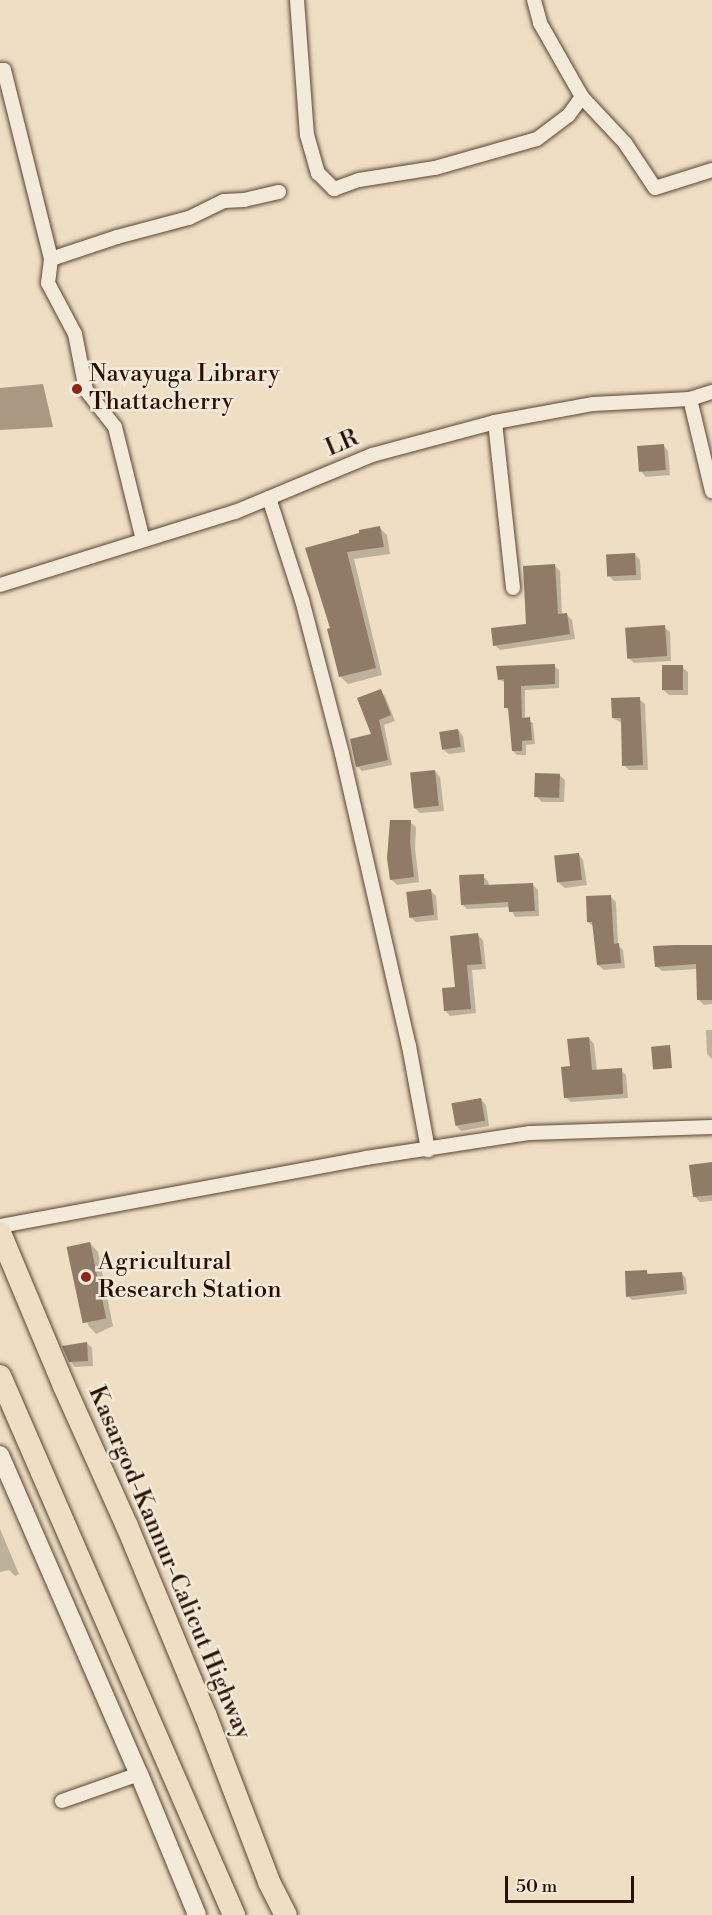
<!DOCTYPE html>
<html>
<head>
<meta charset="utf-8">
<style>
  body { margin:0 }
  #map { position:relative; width:712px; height:1915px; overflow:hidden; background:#eddec4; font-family:"Libre Bodoni",serif }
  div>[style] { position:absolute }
  .water>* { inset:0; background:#aa9882 }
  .shadow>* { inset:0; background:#0003 }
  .building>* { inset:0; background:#8f7b66; transform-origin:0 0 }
  .roads { filter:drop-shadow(0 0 2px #5a4432) drop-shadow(0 0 2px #5a4432) }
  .minor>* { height:14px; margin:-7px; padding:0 7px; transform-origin:7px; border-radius:7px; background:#f3ead9 }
  .tertiary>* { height:18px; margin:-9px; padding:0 9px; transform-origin:9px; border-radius:9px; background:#f3ead9 }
  .trunk>* { height:22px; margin:-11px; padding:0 11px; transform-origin:11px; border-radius:11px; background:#eddec4 }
  .dots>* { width:16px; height:16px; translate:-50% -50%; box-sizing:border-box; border:3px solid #f3ead9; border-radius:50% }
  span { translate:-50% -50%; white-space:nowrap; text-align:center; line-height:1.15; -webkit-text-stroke:5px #f3ead9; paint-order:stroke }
  .poi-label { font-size:24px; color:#291001 }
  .left { translate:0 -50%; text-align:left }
  .street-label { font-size:24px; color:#291001 }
  .scale { position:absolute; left:505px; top:1876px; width:129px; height:27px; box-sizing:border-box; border:3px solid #291001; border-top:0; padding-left:8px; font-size:18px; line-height:21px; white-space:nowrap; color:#291001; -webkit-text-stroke:4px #f3ead9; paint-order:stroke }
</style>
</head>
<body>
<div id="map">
  <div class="water">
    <i style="clip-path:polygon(43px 384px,53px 427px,0 430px,0 388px)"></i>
  </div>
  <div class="shadow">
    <i style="clip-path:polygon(663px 445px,668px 451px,670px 475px,646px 477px,641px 471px)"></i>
    <i style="clip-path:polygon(380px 528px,387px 535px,390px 554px,354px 559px,382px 675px,348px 684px,340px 676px,332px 629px,307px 549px)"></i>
    <i style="clip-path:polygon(634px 554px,640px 560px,641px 580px,614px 581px,609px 576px)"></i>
    <i style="clip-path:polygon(555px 566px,560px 571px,562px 615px,567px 615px,572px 620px,575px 639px,500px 650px,495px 645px,528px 625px)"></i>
    <i style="clip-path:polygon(664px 627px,670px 632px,671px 661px,634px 663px,629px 658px)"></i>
    <i style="clip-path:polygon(554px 666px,559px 670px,559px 688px,525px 690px,525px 719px,533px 723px,535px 744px,526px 745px,526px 755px,517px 755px,513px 751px,509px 711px,506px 707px,505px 683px,499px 679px)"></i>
    <i style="clip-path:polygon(682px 667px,688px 672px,688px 695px,669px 695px,663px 690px)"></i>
    <i style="clip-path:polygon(380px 691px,385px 696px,395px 721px,384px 725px,392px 765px,362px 771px,357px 766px,373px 736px)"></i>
    <i style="clip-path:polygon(639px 699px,645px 704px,648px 770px,629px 770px,624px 765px,622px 723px,613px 718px)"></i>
    <i style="clip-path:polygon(458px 730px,463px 736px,465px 752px,449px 754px,443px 749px)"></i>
    <i style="clip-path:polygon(435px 771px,440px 777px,444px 811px,420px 813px,415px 808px)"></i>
    <i style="clip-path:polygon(559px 775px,565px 780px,564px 802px,542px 802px,536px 796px)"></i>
    <i style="clip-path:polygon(410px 822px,416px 827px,415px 848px,419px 882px,397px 885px,391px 879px)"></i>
    <i style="clip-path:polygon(578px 854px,583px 860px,587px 885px,565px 888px,559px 883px)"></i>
    <i style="clip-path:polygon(483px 876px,488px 881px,489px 886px,533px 885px,538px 890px,539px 916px,515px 917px,510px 907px,467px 909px,462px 904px)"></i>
    <i style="clip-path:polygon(431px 891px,436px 896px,438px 920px,416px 922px,410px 917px)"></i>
    <i style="clip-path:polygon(611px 897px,616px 902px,618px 945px,623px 950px,625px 968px,604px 970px,598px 965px,594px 927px,588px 922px)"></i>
    <i style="clip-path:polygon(478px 935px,483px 940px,486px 969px,472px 970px,476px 1013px,450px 1016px,445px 1010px)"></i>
    <i style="clip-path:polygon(712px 947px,712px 1004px,704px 1005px,698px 999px,698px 969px,662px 971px,656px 966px)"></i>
    <i style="clip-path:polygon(706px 1030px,712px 1030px,712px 1059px,707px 1054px)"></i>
    <i style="clip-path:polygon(589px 1038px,594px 1044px,597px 1071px,621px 1070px,626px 1075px,628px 1098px,571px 1102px,565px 1097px,571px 1067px)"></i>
    <i style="clip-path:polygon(481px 1099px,486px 1105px,489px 1126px,461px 1131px,456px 1125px)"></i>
    <i style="clip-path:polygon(712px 1164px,712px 1201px,700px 1202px,695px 1197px)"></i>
    <i style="clip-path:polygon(90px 1243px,98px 1252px,113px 1326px,96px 1334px,88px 1325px,69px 1248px)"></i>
    <i style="clip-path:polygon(646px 1271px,651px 1276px,682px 1274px,686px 1278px,687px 1294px,632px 1300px,628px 1296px)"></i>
    <i style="clip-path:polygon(87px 1343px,92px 1348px,93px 1366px,75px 1367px,70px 1361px)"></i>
    <i style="clip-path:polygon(0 1529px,19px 1574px,15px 1576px,9px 1570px,0 1572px)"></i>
  </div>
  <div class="building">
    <i style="left:664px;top:444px;width:26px;height:27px;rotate:86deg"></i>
    <i style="clip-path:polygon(380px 526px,384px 547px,347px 552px,376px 668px,339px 677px,327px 629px,330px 628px,305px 548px,359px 533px,359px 530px)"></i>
    <i style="left:635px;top:553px;width:22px;height:29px;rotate:87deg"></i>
    <i style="clip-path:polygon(555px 564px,558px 614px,567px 613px,570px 634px,493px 646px,491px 628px,526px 624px,523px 566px)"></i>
    <i style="left:665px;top:625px;width:31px;height:40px;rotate:86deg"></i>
    <i style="clip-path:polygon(555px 664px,555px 684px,521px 686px,522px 718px,530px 717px,532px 740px,522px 741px,522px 751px,512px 751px,508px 708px,504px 708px,504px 679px,498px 680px,496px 666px)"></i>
    <i style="left:662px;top:665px;width:21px;height:25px"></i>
    <i style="clip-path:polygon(381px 689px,391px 715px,379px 720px,388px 760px,356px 767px,350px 739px,371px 734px,357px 698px)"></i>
    <i style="clip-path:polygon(640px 697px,643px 765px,622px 766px,621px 718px,612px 718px,611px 698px)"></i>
    <i style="left:458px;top:729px;width:18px;height:19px;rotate:81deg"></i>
    <i style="left:435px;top:770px;width:36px;height:25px;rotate:84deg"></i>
    <i style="left:535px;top:773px;width:25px;height:24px;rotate:2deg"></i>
    <i style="clip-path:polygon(390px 820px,411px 820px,410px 842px,414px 877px,390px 880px,387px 858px)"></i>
    <i style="left:579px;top:853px;width:27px;height:25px;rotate:84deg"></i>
    <i style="clip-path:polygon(484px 874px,484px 885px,533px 883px,535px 911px,509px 912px,508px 902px,461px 905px,459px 875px)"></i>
    <i style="left:431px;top:889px;width:26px;height:25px;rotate:83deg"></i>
    <i style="clip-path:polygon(611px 895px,614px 944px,619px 943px,621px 963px,597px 965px,592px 922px,587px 922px,586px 896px)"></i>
    <i style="clip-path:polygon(478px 933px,482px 964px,467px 965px,471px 1009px,444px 1011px,442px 988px,455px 987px,450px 936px)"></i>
    <i style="clip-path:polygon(675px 945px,712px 945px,712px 1000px,697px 1000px,696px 964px,655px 967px,653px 946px)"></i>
    <i style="clip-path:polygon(589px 1037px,592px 1070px,622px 1068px,623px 1094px,564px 1098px,561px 1067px,570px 1066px,567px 1039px)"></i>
    <i style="left:670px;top:1045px;width:23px;height:19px;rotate:85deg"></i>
    <i style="left:481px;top:1098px;width:23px;height:30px;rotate:80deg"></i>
    <i style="clip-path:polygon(712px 1162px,712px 1195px,693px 1197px,689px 1165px)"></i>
    <i style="left:90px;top:1242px;width:78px;height:24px;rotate:78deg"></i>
    <i style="clip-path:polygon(647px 1270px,647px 1274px,682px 1272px,684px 1290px,626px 1297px,625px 1271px)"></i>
    <i style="clip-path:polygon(87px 1342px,88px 1361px,69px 1362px,62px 1346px)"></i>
  </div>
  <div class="roads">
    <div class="minor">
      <i style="left:297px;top:0;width:135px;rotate:85.8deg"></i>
      <i style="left:307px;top:135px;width:40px;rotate:74deg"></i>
      <i style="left:318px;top:173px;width:23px;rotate:45deg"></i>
      <i style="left:334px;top:189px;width:27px;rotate:-20deg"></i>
      <i style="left:359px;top:180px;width:77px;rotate:-9deg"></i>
      <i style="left:435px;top:168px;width:106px;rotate:-15.9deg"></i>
      <i style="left:537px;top:139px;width:39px;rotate:-37deg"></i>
      <i style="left:568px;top:116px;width:24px;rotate:-54deg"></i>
      <i style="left:534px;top:0;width:24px;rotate:75deg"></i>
      <i style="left:540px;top:23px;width:85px;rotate:60.4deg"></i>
      <i style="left:582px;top:97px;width:63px;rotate:46.9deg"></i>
      <i style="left:625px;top:143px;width:54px;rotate:56.3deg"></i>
      <i style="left:655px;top:188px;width:60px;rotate:-17.5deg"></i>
      <i style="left:0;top:70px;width:4px"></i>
      <i style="left:4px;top:70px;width:195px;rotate:76deg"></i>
      <i style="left:51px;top:259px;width:24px;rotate:97deg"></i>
      <i style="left:48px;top:283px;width:58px;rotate:62.1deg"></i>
      <i style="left:75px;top:334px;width:57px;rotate:78.9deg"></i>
      <i style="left:86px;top:390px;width:47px;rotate:51.9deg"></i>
      <i style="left:115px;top:427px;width:116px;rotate:76.1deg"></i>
      <i style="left:51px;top:259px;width:70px;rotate:-18.4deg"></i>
      <i style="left:117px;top:237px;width:74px;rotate:-14.8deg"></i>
      <i style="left:189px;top:218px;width:39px;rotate:-26deg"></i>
      <i style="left:224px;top:201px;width:20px;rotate:-3deg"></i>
      <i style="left:244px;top:200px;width:36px;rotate:-13deg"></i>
      <i style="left:690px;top:399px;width:95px;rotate:76.6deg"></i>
      <i style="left:495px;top:422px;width:167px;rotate:83.8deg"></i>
      <i style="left:269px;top:498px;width:107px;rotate:72.1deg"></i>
      <i style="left:302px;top:600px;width:159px;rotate:75.4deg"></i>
      <i style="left:342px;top:754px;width:300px;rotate:77.1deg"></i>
      <i style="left:409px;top:1046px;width:106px;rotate:79.6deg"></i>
      <i style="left:0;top:585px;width:246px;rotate:-17.3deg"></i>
      <i style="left:235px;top:512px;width:148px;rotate:-22.6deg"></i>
      <i style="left:372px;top:455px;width:127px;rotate:-15deg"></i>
      <i style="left:495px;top:422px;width:100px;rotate:-10.4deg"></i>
      <i style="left:593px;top:404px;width:97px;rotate:-3deg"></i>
      <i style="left:690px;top:399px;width:23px;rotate:-18deg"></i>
      <i style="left:0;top:1226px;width:372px;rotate:-10.5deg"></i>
      <i style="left:366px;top:1158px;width:166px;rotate:-8.7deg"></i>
      <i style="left:530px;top:1133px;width:182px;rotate:-1.9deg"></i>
      <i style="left:62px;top:1801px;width:82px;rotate:-19.3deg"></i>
    </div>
    <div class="tertiary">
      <i style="left:0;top:1455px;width:348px;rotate:66.5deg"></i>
      <i style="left:139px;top:1774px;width:152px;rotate:67.6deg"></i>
    </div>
    <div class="trunk">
      <i style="left:0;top:1233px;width:166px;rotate:67.3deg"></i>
      <i style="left:64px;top:1386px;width:154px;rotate:65.8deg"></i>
      <i style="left:127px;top:1526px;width:204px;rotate:67.5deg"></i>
      <i style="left:205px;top:1714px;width:180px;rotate:69.1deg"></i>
      <i style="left:269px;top:1882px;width:37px;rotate:63deg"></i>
      <i style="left:0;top:1376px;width:588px;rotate:66.53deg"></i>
    </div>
  </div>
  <div class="dots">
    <i style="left:77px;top:389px;background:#8f2418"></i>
    <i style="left:86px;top:1277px;background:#8f2418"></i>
  </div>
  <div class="poi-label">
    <span class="left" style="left:89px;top:389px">Navayuga Library<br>Thattacherry</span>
    <span class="left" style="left:98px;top:1277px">Agricultural<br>Research Station</span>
  </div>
  <div class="street-label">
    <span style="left:342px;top:444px;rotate:-23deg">LR</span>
    <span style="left:169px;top:1563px;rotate:67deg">Kasargod-Kannur-Calicut Highway</span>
  </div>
  <div class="scale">50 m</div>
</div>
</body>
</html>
